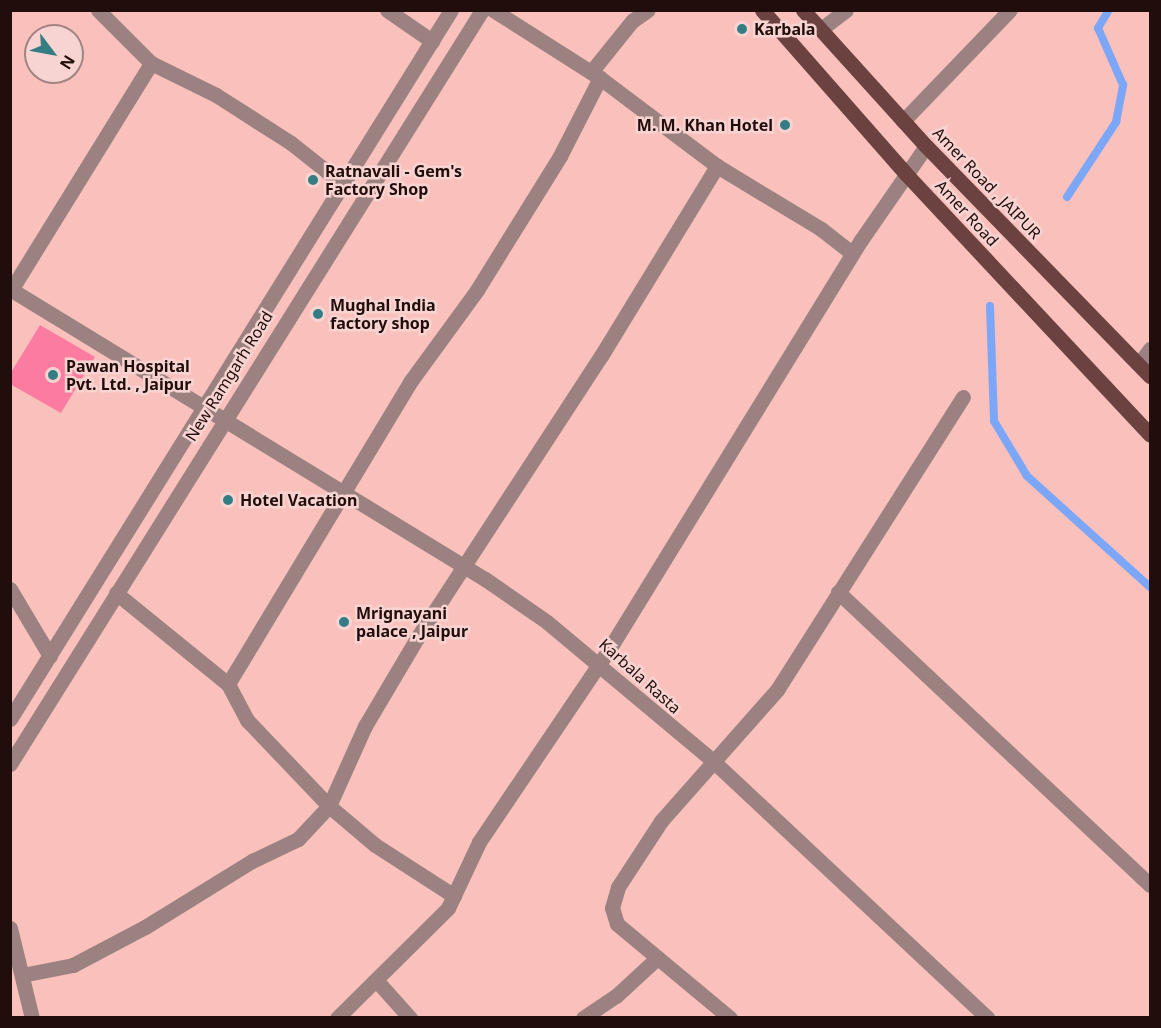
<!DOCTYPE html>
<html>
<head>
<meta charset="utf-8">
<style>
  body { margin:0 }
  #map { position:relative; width:1161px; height:1028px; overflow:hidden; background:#fac0bc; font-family:"Noto Sans",sans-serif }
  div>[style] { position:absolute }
  .stream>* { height:8px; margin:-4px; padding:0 4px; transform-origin:4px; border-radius:4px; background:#7ca6f8 }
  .building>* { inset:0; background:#fc7ba1 }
  .minor>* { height:15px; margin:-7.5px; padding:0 7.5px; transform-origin:7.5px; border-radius:7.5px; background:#9b8281 }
  .major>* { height:15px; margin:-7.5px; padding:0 7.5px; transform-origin:7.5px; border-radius:7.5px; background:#6b4240 }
  .dots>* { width:16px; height:16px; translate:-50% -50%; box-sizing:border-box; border:3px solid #f7d4d1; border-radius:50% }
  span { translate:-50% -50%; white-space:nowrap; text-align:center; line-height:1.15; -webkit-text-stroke:5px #f7d4d1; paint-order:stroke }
  .poi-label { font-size:16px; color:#210d0c; font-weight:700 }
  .left { translate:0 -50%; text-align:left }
  .right { translate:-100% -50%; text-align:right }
  .street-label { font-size:16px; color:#210d0c }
  .frame { position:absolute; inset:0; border:12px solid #210d0c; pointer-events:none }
  .north { position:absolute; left:24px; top:24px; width:60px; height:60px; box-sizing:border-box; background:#f7d4d1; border:2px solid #a18482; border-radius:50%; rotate:122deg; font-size:16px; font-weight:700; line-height:24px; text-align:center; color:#210d0c }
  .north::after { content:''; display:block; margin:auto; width:21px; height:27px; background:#357d84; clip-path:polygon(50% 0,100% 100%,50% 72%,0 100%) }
</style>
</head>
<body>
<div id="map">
  <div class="stream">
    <i style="left:1067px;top:197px;width:90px;rotate:-56.8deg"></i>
    <i style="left:1116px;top:122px;width:38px;rotate:-79deg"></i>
    <i style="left:1123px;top:85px;width:62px;rotate:-113.7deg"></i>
    <i style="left:1098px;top:28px;width:21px;rotate:-59deg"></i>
    <i style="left:990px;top:306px;width:115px;rotate:88deg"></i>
    <i style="left:994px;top:421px;width:64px;rotate:59deg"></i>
    <i style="left:1027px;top:476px;width:166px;rotate:42.1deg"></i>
  </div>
  <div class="building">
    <i style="clip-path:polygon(40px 325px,95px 357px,61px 413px,10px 384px,10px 374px)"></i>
  </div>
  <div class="minor">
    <i style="left:387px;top:10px;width:55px;rotate:34.6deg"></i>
    <i style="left:493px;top:10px;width:127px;rotate:32.4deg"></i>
    <i style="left:600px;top:78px;width:146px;rotate:36.9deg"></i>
    <i style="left:717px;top:166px;width:122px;rotate:31.2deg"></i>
    <i style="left:821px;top:229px;width:39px;rotate:38deg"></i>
    <i style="left:821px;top:29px;width:31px;rotate:-37deg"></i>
    <i style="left:151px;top:63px;width:72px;rotate:26.2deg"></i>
    <i style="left:216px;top:95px;width:89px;rotate:32.6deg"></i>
    <i style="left:291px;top:143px;width:69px;rotate:38.5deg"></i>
    <i style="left:591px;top:72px;width:65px;rotate:-51.2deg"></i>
    <i style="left:632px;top:21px;width:19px;rotate:-35deg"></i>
    <i style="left:903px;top:121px;width:154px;rotate:-46.1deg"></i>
    <i style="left:10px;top:289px;width:557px;rotate:31.41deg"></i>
    <i style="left:485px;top:579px;width:75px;rotate:34.7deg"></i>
    <i style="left:547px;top:622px;width:217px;rotate:39.9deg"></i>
    <i style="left:713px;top:761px;width:376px;rotate:43.1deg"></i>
    <i style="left:11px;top:290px;width:267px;rotate:-58.3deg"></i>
    <i style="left:151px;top:63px;width:75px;rotate:-135deg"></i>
    <i style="left:1139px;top:364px;width:19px;rotate:-54deg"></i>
    <i style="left:10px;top:589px;width:78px;rotate:59.2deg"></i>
    <i style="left:838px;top:592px;width:428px;rotate:43.2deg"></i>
    <i style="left:116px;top:593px;width:144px;rotate:39.1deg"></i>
    <i style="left:228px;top:684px;width:41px;rotate:62.2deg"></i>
    <i style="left:247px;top:720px;width:119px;rotate:46.4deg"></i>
    <i style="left:329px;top:806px;width:60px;rotate:40.3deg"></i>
    <i style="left:375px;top:845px;width:94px;rotate:32.8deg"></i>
    <i style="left:228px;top:684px;width:353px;rotate:-58.9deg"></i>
    <i style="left:410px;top:382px;width:114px;rotate:-53.9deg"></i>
    <i style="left:477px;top:290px;width:158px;rotate:-58.2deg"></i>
    <i style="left:560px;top:156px;width:88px;rotate:-62.9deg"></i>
    <i style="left:10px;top:719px;width:835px;rotate:-58.12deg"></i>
    <i style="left:10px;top:764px;width:890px;rotate:-57.95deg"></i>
    <i style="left:10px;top:928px;width:93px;rotate:76.3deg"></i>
    <i style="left:22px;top:975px;width:52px;rotate:-11.1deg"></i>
    <i style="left:73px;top:965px;width:81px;rotate:-27.8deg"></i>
    <i style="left:145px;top:927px;width:126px;rotate:-31.7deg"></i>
    <i style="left:252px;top:861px;width:51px;rotate:-25.6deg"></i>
    <i style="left:298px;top:839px;width:45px;rotate:-46.8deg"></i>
    <i style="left:329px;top:806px;width:88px;rotate:-65.8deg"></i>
    <i style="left:365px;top:726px;width:102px;rotate:-59.4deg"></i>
    <i style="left:417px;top:638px;width:337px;rotate:-56.9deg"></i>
    <i style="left:601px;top:356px;width:223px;rotate:-58.6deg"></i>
    <i style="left:377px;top:981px;width:50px;rotate:48.3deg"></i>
    <i style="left:337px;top:1018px;width:156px;rotate:-44.7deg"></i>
    <i style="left:448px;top:908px;width:73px;rotate:-64.8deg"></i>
    <i style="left:479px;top:842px;width:230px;rotate:-56deg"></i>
    <i style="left:608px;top:651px;width:483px;rotate:-58.4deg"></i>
    <i style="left:861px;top:240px;width:114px;rotate:-55.3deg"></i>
    <i style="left:583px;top:1018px;width:40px;rotate:-34deg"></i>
    <i style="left:616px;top:996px;width:53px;rotate:-42.7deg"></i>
    <i style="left:730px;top:1018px;width:147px;rotate:-140.2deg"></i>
    <i style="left:617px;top:924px;width:17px;rotate:-107deg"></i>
    <i style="left:612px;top:908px;width:22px;rotate:-74deg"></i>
    <i style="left:618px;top:887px;width:79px;rotate:-56.9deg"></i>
    <i style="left:661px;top:821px;width:175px;rotate:-48.5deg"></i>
    <i style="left:777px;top:690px;width:347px;rotate:-57.6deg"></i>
  </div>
  <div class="major">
    <i style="left:762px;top:10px;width:218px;rotate:48.7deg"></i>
    <i style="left:906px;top:174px;width:357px;rotate:46.9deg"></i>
    <i style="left:803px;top:10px;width:183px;rotate:47.9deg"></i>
    <i style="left:926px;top:146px;width:321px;rotate:45.8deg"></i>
  </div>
  <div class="dots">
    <i style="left:742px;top:29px;background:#357d84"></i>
    <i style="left:785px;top:125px;background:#357d84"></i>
    <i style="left:313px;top:180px;background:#357d84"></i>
    <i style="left:318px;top:314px;background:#357d84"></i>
    <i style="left:53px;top:375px;background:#357d84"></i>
    <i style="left:228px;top:500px;background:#357d84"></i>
    <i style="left:344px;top:622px;background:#357d84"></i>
  </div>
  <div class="poi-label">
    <span class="left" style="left:754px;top:29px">Karbala</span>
    <span class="right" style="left:773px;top:125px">M. M. Khan Hotel</span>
    <span class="left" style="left:325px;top:180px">Ratnavali - Gem's<br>Factory Shop</span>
    <span class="left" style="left:330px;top:314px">Mughal India<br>factory shop</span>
    <span class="left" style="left:66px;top:375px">Pawan Hospital<br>Pvt. Ltd. , Jaipur</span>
    <span class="left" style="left:240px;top:500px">Hotel Vacation</span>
    <span class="left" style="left:356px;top:622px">Mrignayani<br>palace , Jaipur</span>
  </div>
  <div class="street-label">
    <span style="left:987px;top:183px;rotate:46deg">Amer Road , JAIPUR</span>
    <span style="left:967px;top:213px;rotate:47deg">Amer Road</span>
    <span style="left:229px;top:376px;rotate:-58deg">New Ramgarh Road</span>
    <span style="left:640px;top:676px;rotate:42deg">Karbala Rasta</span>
  </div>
  <div class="frame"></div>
  <div class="north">N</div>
</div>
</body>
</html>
